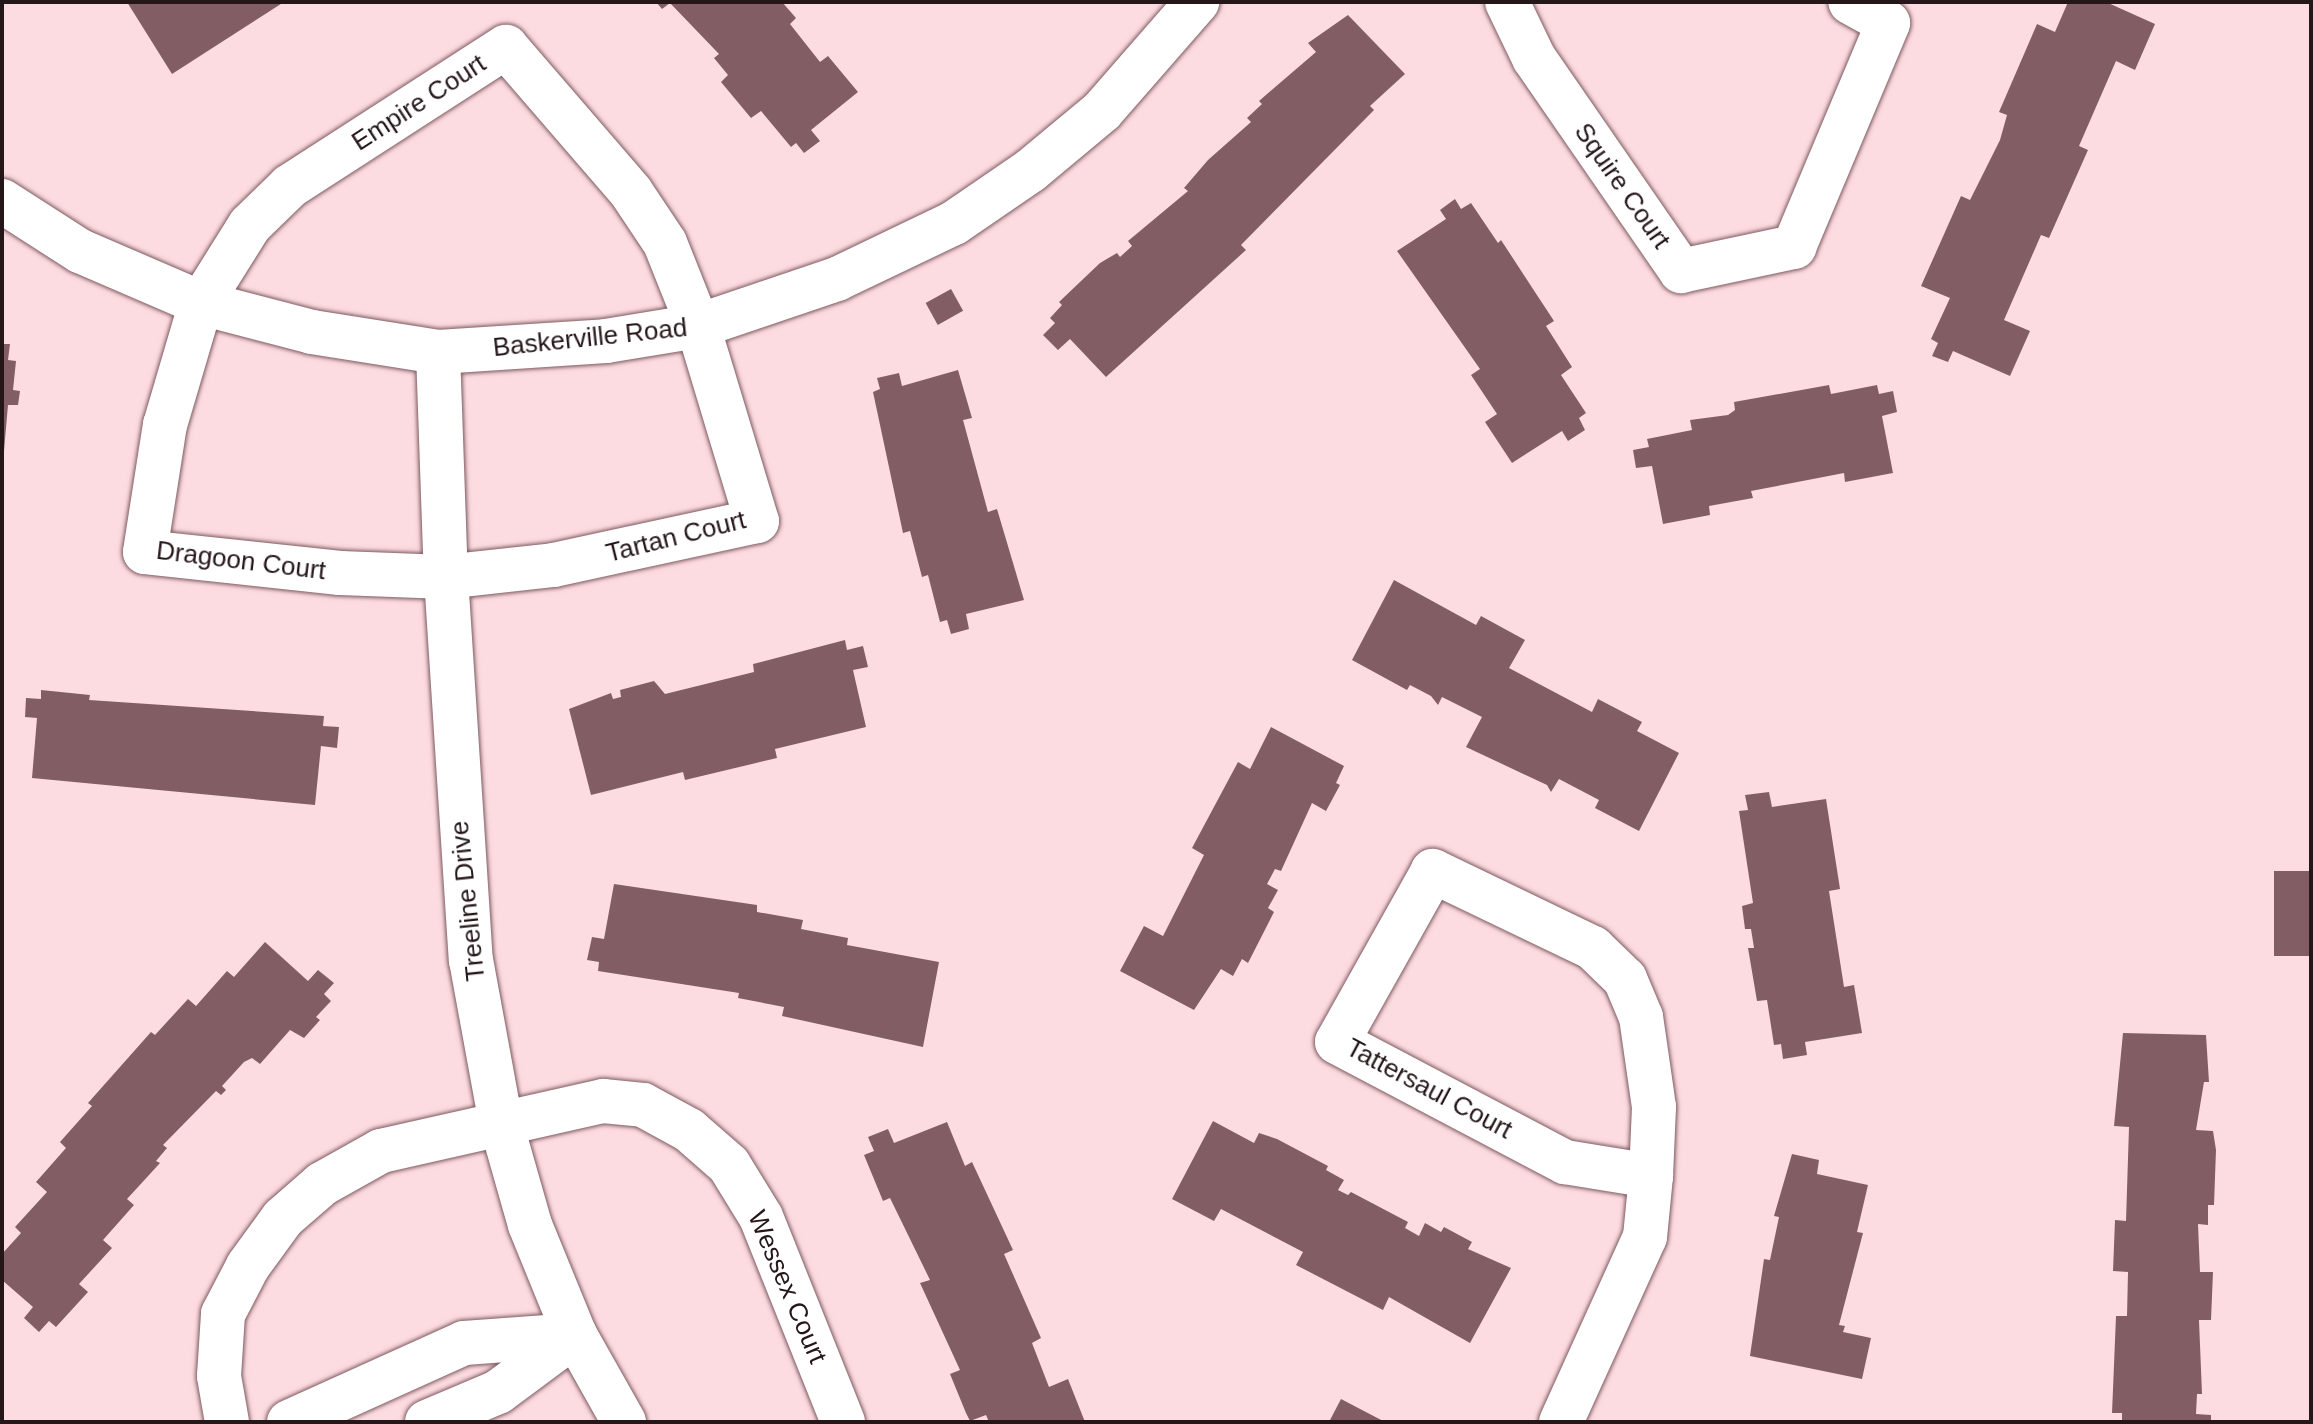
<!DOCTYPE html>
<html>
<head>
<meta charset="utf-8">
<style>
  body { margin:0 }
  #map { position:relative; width:2313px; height:1424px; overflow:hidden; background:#fddce1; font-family:Arial,sans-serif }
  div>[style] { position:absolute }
  .building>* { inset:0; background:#825e64; transform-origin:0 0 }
  .roads { filter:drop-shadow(0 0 2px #7d5a60) drop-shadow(0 0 2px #7d5a60) }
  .minor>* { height:44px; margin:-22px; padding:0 22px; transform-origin:22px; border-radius:22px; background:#fff }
  .tertiary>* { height:44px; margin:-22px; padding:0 22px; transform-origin:22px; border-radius:22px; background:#fff }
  span { translate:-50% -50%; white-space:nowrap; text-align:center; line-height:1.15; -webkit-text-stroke:6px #fff; paint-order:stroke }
  .street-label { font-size:26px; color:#241619 }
  .frame { position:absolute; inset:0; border:4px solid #241619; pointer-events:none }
</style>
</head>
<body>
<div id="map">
  <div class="building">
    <i style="clip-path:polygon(127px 2px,284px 2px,172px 74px)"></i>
    <i style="clip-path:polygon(656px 2px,782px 2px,796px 18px,790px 24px,820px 62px,828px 56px,858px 92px,811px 130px,820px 141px,804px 153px,796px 143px,791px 147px,761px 111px,751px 118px,721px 82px,728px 75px,714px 58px,719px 54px,670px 3px,662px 9px)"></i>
    <i style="clip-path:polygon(2068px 2px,2106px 2px,2155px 24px,2135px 70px,2116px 61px,2079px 146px,2088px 150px,2049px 238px,2041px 235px,2004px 320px,2030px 331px,2010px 376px,1953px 351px,1948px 362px,1932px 356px,1938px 343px,1931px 339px,1950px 298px,1921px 286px,1961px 196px,1970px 200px,2000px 140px,2007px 115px,1999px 112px,2037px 24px,2055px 32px)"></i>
    <i style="clip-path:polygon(1348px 15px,1405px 74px,1370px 106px,1374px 110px,1241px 245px,1246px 250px,1106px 377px,1070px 339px,1058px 350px,1043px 335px,1055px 323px,1050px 318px,1062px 305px,1059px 302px,1100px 263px,1117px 253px,1120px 257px,1132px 246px,1128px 241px,1188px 191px,1184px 188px,1208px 160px,1251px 122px,1247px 118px,1262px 104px,1259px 101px,1316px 52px,1308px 43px)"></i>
    <i style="clip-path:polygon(1455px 199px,1461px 209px,1471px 203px,1498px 243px,1501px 240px,1554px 321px,1546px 326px,1572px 367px,1561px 375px,1586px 413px,1579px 418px,1585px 430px,1568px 441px,1562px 431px,1512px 463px,1485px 422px,1497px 414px,1471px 375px,1480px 369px,1397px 251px,1446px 219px,1440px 210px)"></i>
    <i style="left:951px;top:289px;width:25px;height:29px;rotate:61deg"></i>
    <i style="clip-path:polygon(2px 344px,10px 344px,8px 360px,16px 361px,13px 390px,20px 391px,18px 405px,8px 405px,4px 451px)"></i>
    <i style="clip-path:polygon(958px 370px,972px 418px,963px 420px,988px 512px,997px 509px,1024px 600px,966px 614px,969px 629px,951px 634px,947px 620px,940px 622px,928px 575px,922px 577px,910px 531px,903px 533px,873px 392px,880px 389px,877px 378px,899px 373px,902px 386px)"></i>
    <i style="clip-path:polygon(1829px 385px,1831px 394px,1877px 385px,1879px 394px,1893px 391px,1897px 412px,1882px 416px,1893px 473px,1845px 482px,1844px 473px,1751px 491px,1753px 498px,1709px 506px,1710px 515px,1663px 524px,1652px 466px,1636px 468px,1633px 450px,1649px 447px,1647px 439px,1692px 430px,1690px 420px,1728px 415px,1735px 410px,1734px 402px)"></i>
    <i style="clip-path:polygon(1394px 580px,1476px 625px,1481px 616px,1525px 640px,1509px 668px,1592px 712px,1598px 699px,1642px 722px,1637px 731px,1679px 753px,1639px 831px,1595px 808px,1599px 800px,1559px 779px,1551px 792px,1547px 785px,1466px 747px,1482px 717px,1442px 697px,1438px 705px,1431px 696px,1410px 685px,1407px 690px,1352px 660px)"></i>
    <i style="clip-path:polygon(845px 640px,847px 650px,863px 646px,868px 667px,853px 670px,866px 727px,775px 749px,777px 758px,685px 780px,683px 772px,591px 795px,569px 709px,611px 693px,613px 699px,621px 697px,620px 690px,654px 681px,665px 694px,754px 672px,753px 664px)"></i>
    <i style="clip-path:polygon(41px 690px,90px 695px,89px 700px,324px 716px,323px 726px,339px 727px,337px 748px,321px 746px,315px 805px,32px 778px,37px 718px,25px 717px,26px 698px,41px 699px)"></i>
    <i style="clip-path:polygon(1271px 727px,1344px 766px,1336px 783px,1340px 785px,1326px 811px,1312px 803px,1281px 871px,1275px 869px,1267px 884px,1278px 890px,1268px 908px,1274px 912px,1248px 963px,1242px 959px,1233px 976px,1221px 969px,1194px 1010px,1120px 971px,1144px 926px,1163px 936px,1204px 855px,1192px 848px,1238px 762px,1250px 769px)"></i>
    <i style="clip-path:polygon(1769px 792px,1772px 807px,1826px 799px,1840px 889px,1829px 891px,1844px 987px,1854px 985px,1862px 1033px,1805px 1042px,1807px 1055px,1783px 1059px,1781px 1044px,1774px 1045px,1767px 1000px,1757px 1001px,1748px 948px,1754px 948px,1751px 929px,1745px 929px,1742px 906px,1753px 903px,1739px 811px,1748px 810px,1745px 795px)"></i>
    <i style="left:2274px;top:871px;width:37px;height:85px"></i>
    <i style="clip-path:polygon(614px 884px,757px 905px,757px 912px,803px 920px,801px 929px,848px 938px,847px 945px,939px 962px,923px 1047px,782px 1016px,784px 1007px,738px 998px,739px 993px,598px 971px,599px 962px,587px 960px,592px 937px,604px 939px)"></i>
    <i style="clip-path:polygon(265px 942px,308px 981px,318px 970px,334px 983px,324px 994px,331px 1001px,316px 1017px,320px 1020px,304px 1038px,290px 1030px,260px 1064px,252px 1058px,244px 1062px,222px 1086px,226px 1090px,221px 1095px,216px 1091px,163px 1145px,167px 1148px,156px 1161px,160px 1163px,127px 1199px,134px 1205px,103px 1240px,112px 1248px,79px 1284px,88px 1292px,56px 1327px,49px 1321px,39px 1332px,24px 1318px,33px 1307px,2px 1280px,2px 1254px,21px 1233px,15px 1227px,47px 1192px,36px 1182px,66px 1148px,60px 1142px,92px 1106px,88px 1103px,151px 1032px,155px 1035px,188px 999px,196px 1006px,227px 971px,234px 977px)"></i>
    <i style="clip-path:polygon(2123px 1033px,2206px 1035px,2209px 1082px,2204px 1082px,2196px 1130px,2213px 1131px,2216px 1150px,2214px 1205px,2208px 1205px,2208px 1225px,2198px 1224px,2200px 1272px,2213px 1272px,2211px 1320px,2199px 1320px,2202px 1394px,2197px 1394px,2196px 1414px,2211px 1415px,2211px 1422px,2122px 1422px,2122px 1413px,2112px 1413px,2116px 1316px,2127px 1316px,2128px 1272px,2113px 1271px,2115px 1220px,2126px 1221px,2129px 1127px,2114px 1126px)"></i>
    <i style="clip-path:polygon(1213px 1121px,1254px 1143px,1259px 1133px,1277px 1139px,1328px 1166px,1326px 1170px,1344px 1180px,1338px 1190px,1348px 1195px,1351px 1192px,1408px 1222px,1405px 1228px,1419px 1236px,1425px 1223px,1441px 1232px,1444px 1227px,1472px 1242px,1468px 1249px,1511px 1268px,1470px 1343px,1389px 1297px,1383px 1310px,1296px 1265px,1303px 1252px,1221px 1209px,1214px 1221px,1172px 1199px)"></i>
    <i style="clip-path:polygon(947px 1122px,965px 1166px,972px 1162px,1013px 1250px,1004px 1254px,1041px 1338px,1032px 1343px,1049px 1387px,1068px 1379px,1085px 1422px,989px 1422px,986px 1415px,970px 1421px,966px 1413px,950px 1374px,960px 1370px,920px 1283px,930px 1280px,890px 1198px,883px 1201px,864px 1155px,874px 1151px,868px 1137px,888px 1129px,894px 1143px)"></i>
    <i style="clip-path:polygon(1792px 1154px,1819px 1160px,1817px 1174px,1868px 1185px,1857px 1232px,1863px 1233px,1839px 1325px,1845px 1326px,1843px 1332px,1871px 1338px,1862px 1379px,1750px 1356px,1764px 1259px,1770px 1260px,1779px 1217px,1774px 1216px)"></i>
    <i style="clip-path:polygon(1341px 1399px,1385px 1422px,1329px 1422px)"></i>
  </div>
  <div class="roads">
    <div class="minor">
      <i style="left:1507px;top:2px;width:62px;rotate:64.3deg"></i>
      <i style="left:1534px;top:58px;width:259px;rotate:55.4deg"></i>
      <i style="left:1681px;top:271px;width:116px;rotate:-12deg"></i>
      <i style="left:1794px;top:247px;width:243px;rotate:-67.2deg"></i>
      <i style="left:1888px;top:23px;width:43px;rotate:-151.1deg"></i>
      <i style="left:506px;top:47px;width:191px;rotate:49.2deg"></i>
      <i style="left:631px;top:192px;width:61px;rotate:56.3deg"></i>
      <i style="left:665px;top:243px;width:89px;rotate:68.3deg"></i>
      <i style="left:698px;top:326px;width:204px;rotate:73.2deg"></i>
      <i style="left:757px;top:521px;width:208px;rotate:167.8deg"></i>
      <i style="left:554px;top:565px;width:109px;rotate:173.7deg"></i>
      <i style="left:446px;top:577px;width:106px;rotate:-177.8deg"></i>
      <i style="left:340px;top:573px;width:196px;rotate:-173.9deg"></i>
      <i style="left:145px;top:552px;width:129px;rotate:-81.1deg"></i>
      <i style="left:165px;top:425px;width:127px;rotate:-73.6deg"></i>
      <i style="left:201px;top:303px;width:92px;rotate:-57.9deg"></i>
      <i style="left:250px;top:225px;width:56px;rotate:-44.3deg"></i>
      <i style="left:290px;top:186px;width:257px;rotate:-32.8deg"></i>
      <i style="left:2px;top:201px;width:93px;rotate:32.7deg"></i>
      <i style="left:80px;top:251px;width:132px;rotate:23.3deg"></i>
      <i style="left:201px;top:303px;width:115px;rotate:14.6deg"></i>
      <i style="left:312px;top:332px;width:128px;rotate:9deg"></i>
      <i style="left:438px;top:352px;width:168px;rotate:-3.7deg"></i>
      <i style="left:606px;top:341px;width:93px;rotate:-9.3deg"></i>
      <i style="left:698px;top:326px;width:147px;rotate:-18.7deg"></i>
      <i style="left:837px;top:279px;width:130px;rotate:-25.6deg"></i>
      <i style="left:954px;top:223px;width:92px;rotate:-34.4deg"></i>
      <i style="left:1030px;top:171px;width:94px;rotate:-39.8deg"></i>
      <i style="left:1102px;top:111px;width:145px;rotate:-48.9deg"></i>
      <i style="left:438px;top:352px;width:225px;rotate:88deg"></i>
      <i style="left:446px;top:577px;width:384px;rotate:86.3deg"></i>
      <i style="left:471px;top:960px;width:166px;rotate:79.6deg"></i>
      <i style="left:501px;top:1123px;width:106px;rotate:74.1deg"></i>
      <i style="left:530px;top:1225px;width:119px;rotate:67.8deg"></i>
      <i style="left:227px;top:1422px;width:47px;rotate:-99.9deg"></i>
      <i style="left:219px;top:1376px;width:62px;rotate:-86.3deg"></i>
      <i style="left:223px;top:1314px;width:54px;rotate:-62.5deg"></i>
      <i style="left:248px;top:1266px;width:59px;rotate:-53.9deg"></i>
      <i style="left:283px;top:1218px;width:52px;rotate:-41.1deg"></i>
      <i style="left:322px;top:1184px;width:68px;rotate:-29.2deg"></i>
      <i style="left:381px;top:1151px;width:228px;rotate:-12.7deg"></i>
      <i style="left:603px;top:1101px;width:40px;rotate:5.7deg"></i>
      <i style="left:643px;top:1105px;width:52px;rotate:28.5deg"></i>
      <i style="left:689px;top:1130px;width:53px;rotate:41.2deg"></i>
      <i style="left:729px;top:1165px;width:61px;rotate:58.4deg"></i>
      <i style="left:761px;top:1217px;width:221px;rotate:68.2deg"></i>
      <i style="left:1561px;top:1422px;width:203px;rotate:-65.6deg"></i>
      <i style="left:1645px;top:1237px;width:61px;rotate:-84.4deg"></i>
      <i style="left:1651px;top:1176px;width:69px;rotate:-87.5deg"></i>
      <i style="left:1654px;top:1107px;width:91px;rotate:-98.2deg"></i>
      <i style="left:1641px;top:1017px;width:41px;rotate:-112.8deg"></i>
      <i style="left:1625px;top:979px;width:45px;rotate:-135.9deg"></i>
      <i style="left:1593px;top:948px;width:178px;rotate:-154.3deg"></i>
      <i style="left:1433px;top:871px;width:196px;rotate:119.3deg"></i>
      <i style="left:1337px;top:1042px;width:258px;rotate:27.8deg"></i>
      <i style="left:1565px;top:1162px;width:87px;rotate:9.2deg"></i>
    </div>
    <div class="tertiary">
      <i style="left:575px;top:1335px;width:100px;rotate:60.6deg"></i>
      <i style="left:289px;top:1422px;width:192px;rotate:-24.3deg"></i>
      <i style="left:464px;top:1343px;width:111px;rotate:-4.1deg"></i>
      <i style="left:427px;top:1422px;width:77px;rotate:-22.9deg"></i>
      <i style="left:498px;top:1392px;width:96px;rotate:-36.5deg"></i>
    </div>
  </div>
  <div class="street-label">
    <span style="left:419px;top:103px;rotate:-33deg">Empire Court</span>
    <span style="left:1622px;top:186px;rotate:55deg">Squire Court</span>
    <span style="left:590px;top:338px;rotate:-6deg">Baskerville Road</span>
    <span style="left:676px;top:537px;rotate:-14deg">Tartan Court</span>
    <span style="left:241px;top:561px;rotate:7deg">Dragoon Court</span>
    <span style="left:468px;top:901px;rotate:-96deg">Treeline Drive</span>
    <span style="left:1429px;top:1089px;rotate:28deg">Tattersaul Court</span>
    <span style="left:787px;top:1287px;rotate:67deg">Wessex Court</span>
  </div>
  <div class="frame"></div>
</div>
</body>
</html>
